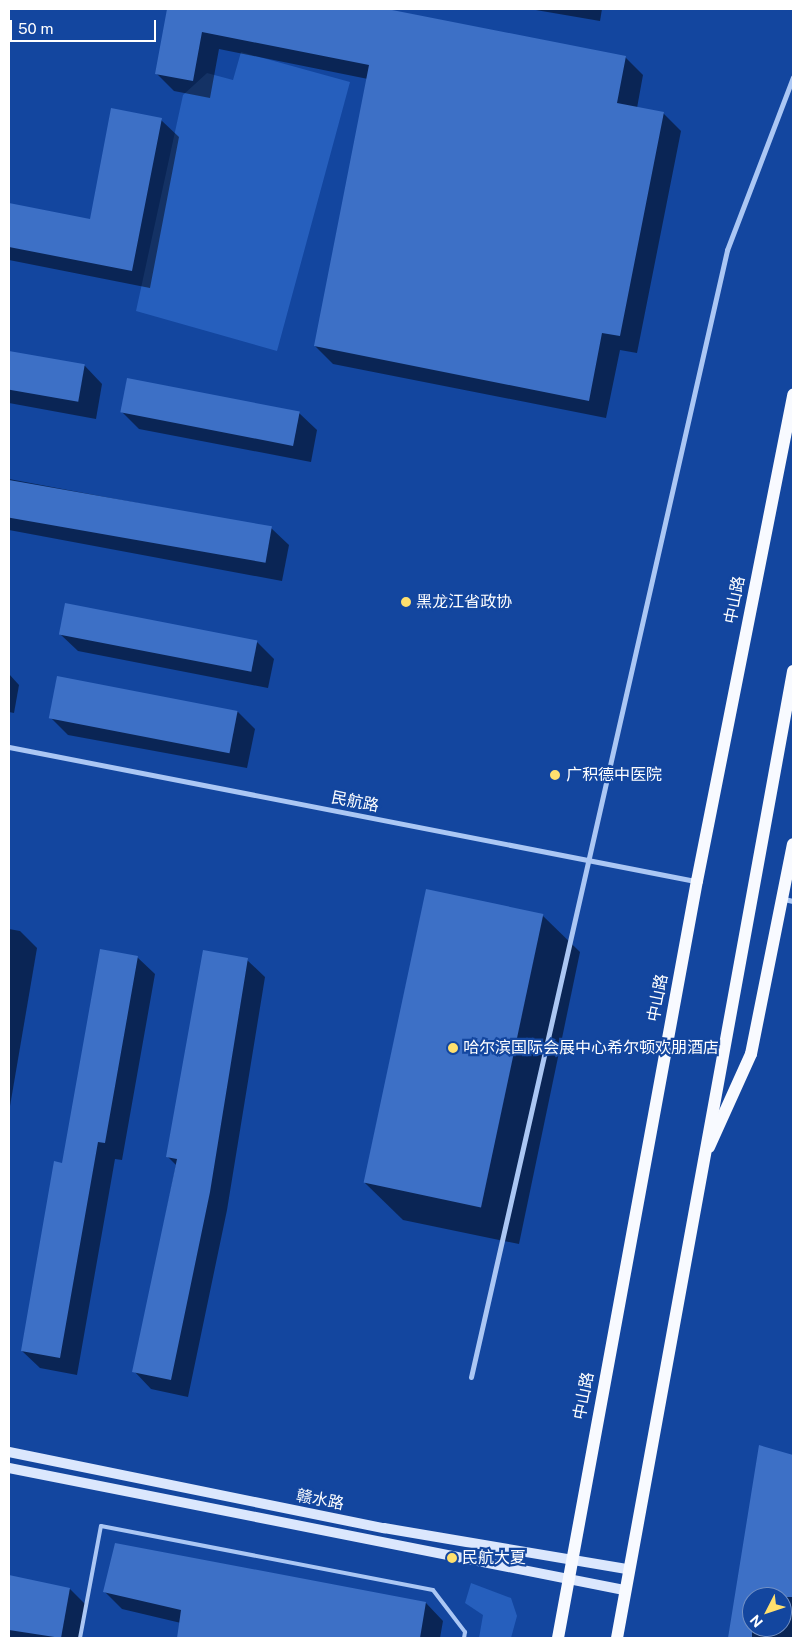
<!DOCTYPE html>
<html>
<head>
<meta charset="utf-8">
<style>
  body { margin:0 }
  #map { position:relative; width:802px; height:1647px; overflow:hidden; background:#13469f; font-family:"Public Sans","Noto Sans SC",sans-serif }
  div>[style] { position:absolute }
  .green>* { inset:0; background:#265fbd }
  .shadow>* { inset:0; background:#0007 }
  .building>* { inset:0; background:#3d70c6; transform-origin:0 0 }
  .lane>* { height:4px; margin:-2px; padding:0 2px; transform-origin:2px; border-radius:2px; background:#abc7f4 }
  .street>* { height:5px; margin:-2.5px; padding:0 2.5px; transform-origin:2.5px; border-radius:2.5px; background:#abc7f4 }
  .secondary>* { height:10px; margin:-5px; padding:0 5px; transform-origin:5px; border-radius:5px; background:#dbe7fd }
  .primary>* { height:12px; margin:-6px; padding:0 6px; transform-origin:6px; border-radius:6px; background:#f8faff }
  .dots>* { width:14px; height:14px; translate:-50% -50%; box-sizing:border-box; border:2px solid #13469f; border-radius:50% }
  span { translate:-50% -50%; white-space:nowrap; text-align:center; line-height:1.15; -webkit-text-stroke:4.5px #13469f; paint-order:stroke }
  .street-label { font-size:16px; color:#fff }
  .poi-label { font-size:16px; color:#fff }
  .left { translate:0 -50%; text-align:left }
  .frame { position:absolute; inset:0; border:10px solid #fff; pointer-events:none }
  .north { position:absolute; left:742px; top:1587px; width:50px; height:50px; box-sizing:border-box; background:#13469f; border:1px solid #7190c5; border-radius:50%; rotate:229deg; font-size:14px; font-weight:700; line-height:20px; text-align:center; color:#fff }
  .north::after { content:''; display:block; margin:auto; width:18px; height:22px; background:#ffe06e; clip-path:polygon(50% 0,100% 100%,50% 72%,0 100%) }
  .scale { position:absolute; left:10px; top:20px; width:146px; height:22px; box-sizing:border-box; border:2px solid #fff; border-top:0; padding-left:6px; font-size:15px; line-height:18px; white-space:nowrap; color:#fff; -webkit-text-stroke:4px #13469f; paint-order:stroke }
</style>
</head>
<body>
<div id="map">
  <div class="green">
    <i style="clip-path:polygon(241px 52px,350px 82px,277px 351px,136px 311px,183px 95px,207px 73px,233px 80px)"></i>
    <i style="clip-path:polygon(471px 1583px,511px 1598px,517px 1616px,511px 1638px,479px 1638px,483px 1615px,465px 1603px)"></i>
  </div>
  <div class="shadow">
    <i style="clip-path:polygon(169px 9px,381px 9px,625px 57px,643px 75px,637px 108px,663px 113px,681px 131px,637px 353px,620px 350px,606px 418px,333px 364px,315px 346px,368px 79px,219px 49px,210px 98px,174px 91px,157px 74px)"></i>
    <i style="clip-path:polygon(530px 9px,602px 9px,600px 21px)"></i>
    <i style="clip-path:polygon(161px 120px,179px 137px,150px 288px,9px 260px,9px 204px,91px 220px)"></i>
    <i style="clip-path:polygon(9px 352px,85px 366px,102px 384px,96px 419px,9px 403px)"></i>
    <i style="clip-path:polygon(121px 411px,299px 413px,317px 430px,311px 462px,139px 429px)"></i>
    <i style="clip-path:polygon(9px 479px,271px 528px,289px 545px,282px 581px,9px 530px)"></i>
    <i style="clip-path:polygon(60px 634px,256px 641px,274px 659px,268px 688px,78px 651px)"></i>
    <i style="clip-path:polygon(9px 674px,19px 685px,14px 713px,9px 712px)"></i>
    <i style="clip-path:polygon(237px 711px,255px 729px,247px 768px,68px 735px,50px 717px)"></i>
    <i style="clip-path:polygon(542px 915px,580px 952px,519px 1244px,403px 1220px,365px 1183px)"></i>
    <i style="clip-path:polygon(9px 929px,20px 931px,37px 948px,9px 1112px)"></i>
    <i style="clip-path:polygon(137px 957px,155px 974px,122px 1160px,115px 1159px,77px 1375px,40px 1368px,22px 1351px)"></i>
    <i style="clip-path:polygon(247px 960px,265px 977px,227px 1210px,188px 1397px,151px 1389px,134px 1371px,176px 1165px,168px 1157px)"></i>
    <i style="clip-path:polygon(evenodd,760px 1447px,793px 1456px,793px 1638px,729px 1638px,760px 1447px,752px 1597px,782px 1597px,782px 1627px,752px 1627px,752px 1597px)"></i>
    <i style="clip-path:polygon(9px 1577px,70px 1589px,87px 1606px,81px 1638px,9px 1638px)"></i>
    <i style="clip-path:polygon(104px 1591px,426px 1603px,443px 1621px,440px 1638px,179px 1638px,181px 1623px,122px 1609px)"></i>
  </div>
  <div class="building">
    <i style="clip-path:polygon(167px 9px,387px 9px,626px 56px,617px 103px,664px 112px,620px 336px,602px 333px,589px 401px,314px 346px,369px 65px,202px 32px,193px 81px,155px 74px)"></i>
    <i style="clip-path:polygon(111px 108px,162px 118px,132px 271px,9px 247px,9px 203px,90px 219px)"></i>
    <i style="left:9px;top:351px;width:77px;height:38px;rotate:10deg"></i>
    <i style="left:127px;top:378px;width:176px;height:35px;rotate:11deg"></i>
    <i style="left:9px;top:480px;width:267px;height:37px;rotate:10deg"></i>
    <i style="left:65px;top:603px;width:196px;height:32px;rotate:11deg"></i>
    <i style="left:57px;top:676px;width:184px;height:43px;rotate:11deg"></i>
    <i style="left:426px;top:889px;width:120px;height:300px;rotate:12deg"></i>
    <i style="clip-path:polygon(100px 949px,138px 956px,105px 1143px,98px 1142px,60px 1358px,21px 1351px,54px 1161px,62px 1163px)"></i>
    <i style="clip-path:polygon(203px 950px,248px 958px,210px 1192px,171px 1380px,132px 1372px,177px 1159px,166px 1157px)"></i>
    <i style="clip-path:polygon(759px 1445px,793px 1455px,793px 1597px,752px 1597px,752px 1638px,728px 1638px)"></i>
    <i style="clip-path:polygon(115px 1543px,426px 1602px,420px 1638px,177px 1638px,181px 1610px,103px 1592px)"></i>
    <i style="clip-path:polygon(9px 1575px,70px 1588px,61px 1638px,9px 1630px)"></i>
  </div>
  <div class="lane">
    <i style="left:80px;top:1638px;width:114px;rotate:-79.4deg"></i>
    <i style="left:101px;top:1526px;width:338px;rotate:10.9deg"></i>
    <i style="left:433px;top:1590px;width:53px;rotate:52.7deg"></i>
    <i style="left:465px;top:1632px;width:6px;rotate:99deg"></i>
  </div>
  <div class="street">
    <i style="left:9px;top:747px;width:699px;rotate:11.05deg"></i>
    <i style="left:784px;top:899px;width:9px;rotate:13deg"></i>
    <i style="left:471px;top:1377px;width:1156px;rotate:-77.2deg"></i>
    <i style="left:727px;top:250px;width:185px;rotate:-69.1deg"></i>
  </div>
  <div class="secondary">
    <i style="left:9px;top:1452px;width:383px;rotate:11.5deg"></i>
    <i style="left:384px;top:1528px;width:246px;rotate:9.6deg"></i>
    <i style="left:9px;top:1468px;width:627px;rotate:11.22deg"></i>
  </div>
  <div class="primary">
    <i style="left:709px;top:1147px;width:102px;rotate:-65.7deg"></i>
    <i style="left:751px;top:1054px;width:214px;rotate:-78.7deg"></i>
    <i style="left:558px;top:1638px;width:770px;rotate:-79.6deg"></i>
    <i style="left:697px;top:881px;width:496px;rotate:-78.8deg"></i>
    <i style="left:617px;top:1638px;width:983px;rotate:-79.68deg"></i>
  </div>
  <div class="dots">
    <i style="left:406px;top:602px;background:#ffe06e"></i>
    <i style="left:555px;top:775px;background:#ffe06e"></i>
    <i style="left:453px;top:1048px;background:#ffe06e"></i>
    <i style="left:452px;top:1558px;background:#ffe06e"></i>
  </div>
  <div class="street-label">
    <span style="left:735px;top:600px;rotate:-79deg">中山路</span>
    <span style="left:355px;top:802px;rotate:11deg">民航路</span>
    <span style="left:658px;top:998px;rotate:-79deg">中山路</span>
    <span style="left:584px;top:1396px;rotate:-79deg">中山路</span>
    <span style="left:320px;top:1500px;rotate:11deg">赣水路</span>
  </div>
  <div class="poi-label">
    <span class="left" style="left:416px;top:602px">黑龙江省政协</span>
    <span class="left" style="left:566px;top:775px">广积德中医院</span>
    <span class="left" style="left:463px;top:1048px">哈尔滨国际会展中心希尔顿欢朋酒店</span>
    <span class="left" style="left:462px;top:1558px">民航大夏</span>
  </div>
  <div class="frame"></div>
  <div class="north">N</div>
  <div class="scale">50 m</div>
</div>
</body>
</html>
